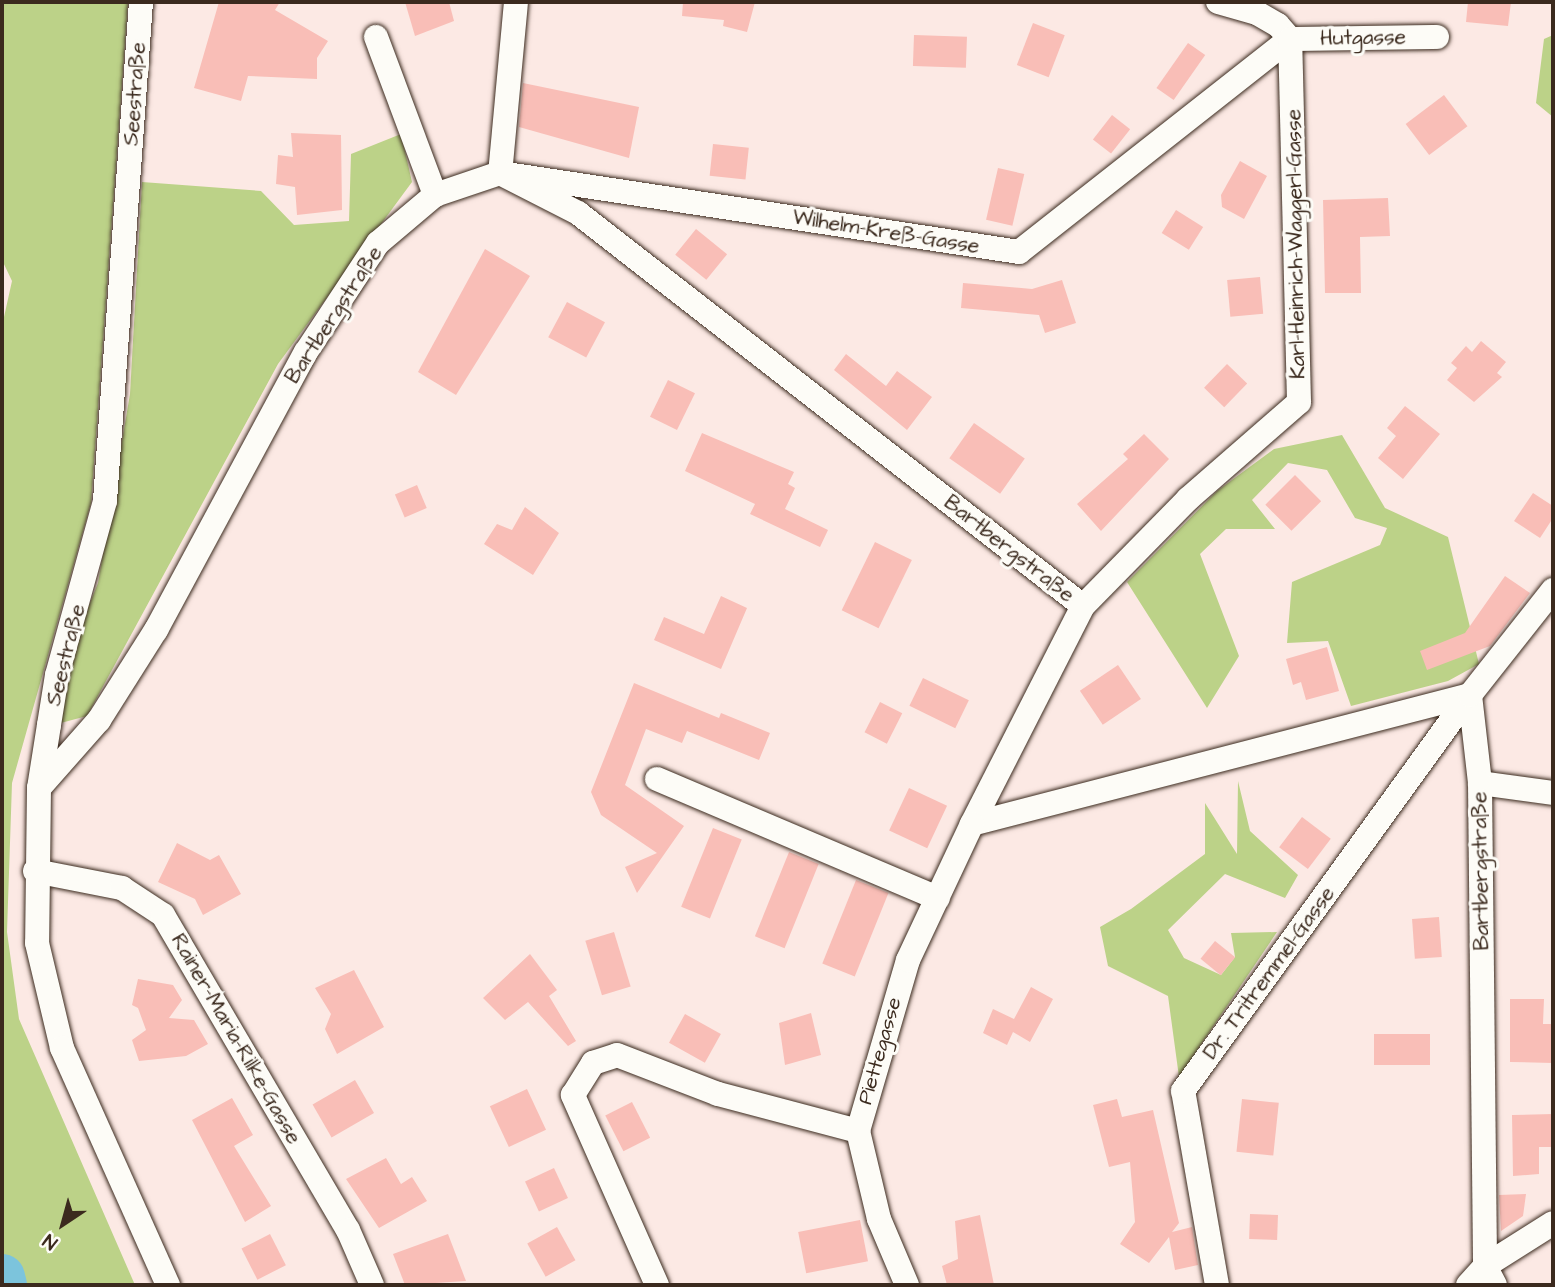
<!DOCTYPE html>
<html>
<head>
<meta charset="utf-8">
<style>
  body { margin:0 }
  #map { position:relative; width:1555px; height:1287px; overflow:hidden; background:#fce9e4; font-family:"Architects Daughter",sans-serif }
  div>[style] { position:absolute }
  .green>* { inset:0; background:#bcd288 }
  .river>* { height:46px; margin:-23px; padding:0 23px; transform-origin:23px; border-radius:23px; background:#7cc4dc }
  .building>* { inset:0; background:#f9beb7; transform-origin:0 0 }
  .roads { filter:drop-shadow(0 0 2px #3b2a1e) drop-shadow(0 0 2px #3b2a1e) }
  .minor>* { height:24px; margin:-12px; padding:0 12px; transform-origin:12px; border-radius:12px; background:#fdfcf7 }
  span { translate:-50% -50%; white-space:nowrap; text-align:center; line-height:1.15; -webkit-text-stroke:6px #fdfcf7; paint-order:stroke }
  .street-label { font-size:21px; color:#3b2a1e }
  .frame { position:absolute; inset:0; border:4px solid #3b2a1e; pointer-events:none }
  .north { position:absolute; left:28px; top:1189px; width:70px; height:70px; -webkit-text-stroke:5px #fdfcf7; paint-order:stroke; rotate:216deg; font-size:19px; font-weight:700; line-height:28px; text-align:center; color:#3b2a1e }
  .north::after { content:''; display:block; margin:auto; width:24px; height:32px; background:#3b2a1e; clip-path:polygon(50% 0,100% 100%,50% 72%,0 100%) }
</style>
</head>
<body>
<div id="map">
  <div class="green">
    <i style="clip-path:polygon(2px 2px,128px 2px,91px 503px,12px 783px,7px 932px,19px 1019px,135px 1285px,2px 1285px,2px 326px,12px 281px,2px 260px)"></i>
    <i style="clip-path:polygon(1553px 35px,1553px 117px,1536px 103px,1544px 39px)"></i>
    <i style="clip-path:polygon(401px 134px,412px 182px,278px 364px,87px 716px,57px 724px,62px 672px,98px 583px,130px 394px,142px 182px,261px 191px,294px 225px,349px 221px,351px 154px)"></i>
    <i style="clip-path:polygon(1342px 435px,1385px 508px,1448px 537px,1479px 664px,1448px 681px,1351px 706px,1328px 641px,1287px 643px,1292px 582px,1380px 545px,1387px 528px,1355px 518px,1327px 470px,1288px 463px,1252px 500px,1275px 529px,1226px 529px,1200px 554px,1239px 656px,1207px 708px,1127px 582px,1217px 491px,1274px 449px)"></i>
    <i style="clip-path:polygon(1238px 781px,1250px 831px,1298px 875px,1285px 898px,1225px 874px,1168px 930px,1184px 958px,1221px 975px,1235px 957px,1231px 933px,1277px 932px,1179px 1077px,1168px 996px,1108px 966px,1100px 927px,1131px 909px,1205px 854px,1205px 803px,1237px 854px)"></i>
  </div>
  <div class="river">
    <i style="left:2px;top:1277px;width:8px;rotate:76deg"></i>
  </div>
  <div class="building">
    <i style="clip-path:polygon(219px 2px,280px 2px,275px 10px,328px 41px,317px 58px,317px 79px,248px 76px,241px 101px,194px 88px)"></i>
    <i style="clip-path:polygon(405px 2px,449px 2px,454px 21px,415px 36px)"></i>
    <i style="clip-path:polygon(683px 2px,755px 2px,747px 32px,723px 26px,724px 20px,682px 16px)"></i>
    <i style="clip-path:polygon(1468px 2px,1511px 2px,1508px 26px,1466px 22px)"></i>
    <i style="left:1033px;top:23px;width:34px;height:45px;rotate:21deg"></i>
    <i style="left:914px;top:35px;width:53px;height:31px;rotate:2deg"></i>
    <i style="left:1188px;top:43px;width:21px;height:55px;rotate:35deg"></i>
    <i style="clip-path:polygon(523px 83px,639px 107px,629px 158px,519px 127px)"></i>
    <i style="left:1444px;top:95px;width:39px;height:48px;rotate:53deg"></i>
    <i style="left:1112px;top:115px;width:23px;height:31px;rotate:38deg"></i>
    <i style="clip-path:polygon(291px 133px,341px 135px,342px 210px,297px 215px,295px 187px,276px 184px,278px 155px,293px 157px)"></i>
    <i style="left:713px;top:144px;width:36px;height:32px;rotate:6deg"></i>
    <i style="clip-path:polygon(1240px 161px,1267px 176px,1244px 219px,1222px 207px,1221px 195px)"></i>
    <i style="left:998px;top:168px;width:27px;height:53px;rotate:13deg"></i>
    <i style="clip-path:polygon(1388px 198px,1390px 236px,1360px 237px,1361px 293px,1325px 293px,1323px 200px)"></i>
    <i style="left:1176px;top:210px;width:32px;height:27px;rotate:32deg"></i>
    <i style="left:696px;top:229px;width:40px;height:33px;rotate:39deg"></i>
    <i style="clip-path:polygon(485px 249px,530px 276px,456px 395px,418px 372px)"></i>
    <i style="left:1260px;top:277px;width:37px;height:33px;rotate:85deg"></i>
    <i style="clip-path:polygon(1062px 280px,1076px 323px,1045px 333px,1039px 315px,961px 308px,963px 283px,1032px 289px)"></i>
    <i style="left:567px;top:302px;width:43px;height:40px;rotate:28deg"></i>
    <i style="clip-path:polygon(1481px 341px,1506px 362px,1497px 373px,1502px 377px,1474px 402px,1447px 380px,1457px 368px,1451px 363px,1466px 346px,1472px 352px)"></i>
    <i style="clip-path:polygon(846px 354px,886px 386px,897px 371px,932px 397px,907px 430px,834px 370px)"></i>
    <i style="left:1227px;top:364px;width:28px;height:33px;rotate:44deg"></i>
    <i style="left:668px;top:380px;width:30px;height:41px;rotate:26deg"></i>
    <i style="clip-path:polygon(1405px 406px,1440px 434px,1403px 479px,1378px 458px,1396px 436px,1387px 428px)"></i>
    <i style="left:974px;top:423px;width:62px;height:43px;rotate:35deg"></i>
    <i style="clip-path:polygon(702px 433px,794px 472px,788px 484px,795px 488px,785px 509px,828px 530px,820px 547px,750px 514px,755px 504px,685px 471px)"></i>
    <i style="clip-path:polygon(1144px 434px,1169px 459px,1101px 531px,1077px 504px,1128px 459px,1123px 454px)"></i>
    <i style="left:1295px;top:475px;width:37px;height:42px;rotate:45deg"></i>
    <i style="left:417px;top:485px;width:25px;height:24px;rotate:67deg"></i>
    <i style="clip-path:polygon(1533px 493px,1553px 506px,1553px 518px,1540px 538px,1514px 521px)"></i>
    <i style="clip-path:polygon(525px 507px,559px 533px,533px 575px,484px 544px,497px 524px,512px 530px)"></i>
    <i style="left:875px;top:542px;width:41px;height:76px;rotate:26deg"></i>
    <i style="clip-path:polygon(1505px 576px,1530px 593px,1490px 646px,1427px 670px,1420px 651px,1465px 633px)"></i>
    <i style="clip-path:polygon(721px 596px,747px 608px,721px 669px,654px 640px,664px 617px,704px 634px)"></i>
    <i style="clip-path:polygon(1327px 647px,1339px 691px,1306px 700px,1301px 682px,1293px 685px,1286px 659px)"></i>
    <i style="left:1118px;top:665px;width:41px;height:46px;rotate:56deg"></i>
    <i style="left:923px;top:678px;width:51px;height:31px;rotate:26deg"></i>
    <i style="clip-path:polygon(634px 683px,719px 718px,721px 713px,770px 733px,759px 760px,687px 731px,682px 743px,646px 729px,625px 785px,684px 826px,637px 893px,625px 867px,657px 853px,601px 815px,591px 792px)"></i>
    <i style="left:880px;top:702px;width:25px;height:34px;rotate:27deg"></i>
    <i style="left:909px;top:788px;width:42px;height:47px;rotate:25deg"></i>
    <i style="left:1302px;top:817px;width:36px;height:38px;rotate:37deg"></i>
    <i style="left:713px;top:828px;width:31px;height:85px;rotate:22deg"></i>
    <i style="clip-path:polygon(177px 843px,210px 860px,219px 855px,241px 894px,203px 915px,195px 899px,158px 882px)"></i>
    <i style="left:789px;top:852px;width:32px;height:91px;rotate:22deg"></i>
    <i style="left:856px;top:880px;width:35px;height:90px;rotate:22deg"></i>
    <i style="left:1439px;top:917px;width:40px;height:27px;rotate:86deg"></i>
    <i style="left:614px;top:932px;width:57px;height:30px;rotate:73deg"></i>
    <i style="left:1215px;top:941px;width:26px;height:23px;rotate:39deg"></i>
    <i style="clip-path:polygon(530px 954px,557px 990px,549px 996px,576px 1041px,568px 1046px,528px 1002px,505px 1020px,483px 998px)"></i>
    <i style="clip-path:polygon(354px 970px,384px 1027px,337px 1054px,325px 1029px,331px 1014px,315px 988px)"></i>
    <i style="clip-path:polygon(138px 979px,173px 985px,182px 1000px,169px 1018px,194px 1020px,208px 1044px,186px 1056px,139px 1061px,132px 1040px,146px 1030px,138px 1008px,132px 1005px)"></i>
    <i style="clip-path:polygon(1031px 987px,1053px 999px,1030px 1042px,1013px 1032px,1007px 1045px,983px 1033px,993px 1009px,1014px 1019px)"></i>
    <i style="clip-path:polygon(1510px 999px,1544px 999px,1543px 1024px,1553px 1024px,1553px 1063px,1510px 1062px)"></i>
    <i style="clip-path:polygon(811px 1013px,821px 1055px,785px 1065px,779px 1023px)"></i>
    <i style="left:685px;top:1014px;width:41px;height:33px;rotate:29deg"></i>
    <i style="left:1430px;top:1034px;width:31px;height:56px;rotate:90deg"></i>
    <i style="left:355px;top:1080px;width:38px;height:49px;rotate:60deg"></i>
    <i style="left:527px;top:1089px;width:45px;height:41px;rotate:65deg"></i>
    <i style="clip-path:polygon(232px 1098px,253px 1135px,234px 1146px,271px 1206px,245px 1222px,192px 1120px)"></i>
    <i style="clip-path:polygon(1117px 1099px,1122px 1117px,1153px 1110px,1179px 1223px,1172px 1232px,1192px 1227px,1198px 1265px,1175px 1270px,1169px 1237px,1149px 1263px,1120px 1244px,1135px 1222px,1130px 1162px,1109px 1167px,1093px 1105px)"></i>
    <i style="left:1242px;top:1099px;width:37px;height:53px;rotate:6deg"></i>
    <i style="left:632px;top:1102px;width:40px;height:30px;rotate:63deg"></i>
    <i style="clip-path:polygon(1553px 1114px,1553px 1147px,1539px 1147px,1539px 1174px,1513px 1176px,1512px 1115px)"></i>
    <i style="clip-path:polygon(386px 1158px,401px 1184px,412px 1177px,427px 1201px,379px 1228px,346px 1179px)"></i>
    <i style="left:554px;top:1168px;width:33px;height:32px;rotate:65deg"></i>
    <i style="clip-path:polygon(1526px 1194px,1523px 1216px,1501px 1231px,1499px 1195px)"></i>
    <i style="left:1250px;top:1214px;width:28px;height:25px;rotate:2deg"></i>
    <i style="clip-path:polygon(980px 1215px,994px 1285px,947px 1285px,942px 1266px,958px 1259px,955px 1221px)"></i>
    <i style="left:860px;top:1220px;width:42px;height:63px;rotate:79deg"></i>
    <i style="left:557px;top:1227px;width:38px;height:34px;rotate:61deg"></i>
    <i style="left:270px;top:1234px;width:35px;height:32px;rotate:63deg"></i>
    <i style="clip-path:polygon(448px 1234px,466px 1281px,405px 1285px,393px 1254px)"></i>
  </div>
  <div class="roads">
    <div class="minor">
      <i style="left:141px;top:2px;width:500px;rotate:94.13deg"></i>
      <i style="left:105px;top:501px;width:180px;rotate:105.4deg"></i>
      <i style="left:57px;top:675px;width:51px;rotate:99.1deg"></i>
      <i style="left:49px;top:725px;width:64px;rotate:99deg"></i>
      <i style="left:39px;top:788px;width:155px;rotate:90.7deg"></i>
      <i style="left:37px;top:943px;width:108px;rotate:76.6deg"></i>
      <i style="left:62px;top:1048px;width:260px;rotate:65.9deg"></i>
      <i style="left:516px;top:2px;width:172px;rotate:95.3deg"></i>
      <i style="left:500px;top:173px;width:525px;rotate:8.65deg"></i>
      <i style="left:1019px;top:252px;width:345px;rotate:-38.2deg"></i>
      <i style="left:1218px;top:2px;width:41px;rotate:15.8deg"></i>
      <i style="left:1257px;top:13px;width:24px;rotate:30deg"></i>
      <i style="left:1278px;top:25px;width:18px;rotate:49deg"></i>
      <i style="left:376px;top:37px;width:169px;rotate:69.5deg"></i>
      <i style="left:1290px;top:39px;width:147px;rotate:-0.8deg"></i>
      <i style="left:1083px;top:606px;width:150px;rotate:-45.5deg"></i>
      <i style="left:1188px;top:499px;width:147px;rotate:-41.1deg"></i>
      <i style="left:1299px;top:402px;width:363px;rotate:-91.4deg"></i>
      <i style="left:657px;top:779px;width:305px;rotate:23deg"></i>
      <i style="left:1480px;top:783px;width:74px;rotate:7.8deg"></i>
      <i style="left:39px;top:788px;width:91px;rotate:-48.6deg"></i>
      <i style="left:99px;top:720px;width:107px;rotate:-57.7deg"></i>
      <i style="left:156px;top:630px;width:316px;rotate:-61.7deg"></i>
      <i style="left:306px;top:352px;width:131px;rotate:-56.6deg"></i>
      <i style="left:378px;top:243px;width:75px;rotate:-40.1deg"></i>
      <i style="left:435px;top:195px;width:69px;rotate:-18.7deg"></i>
      <i style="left:500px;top:173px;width:88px;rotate:27.1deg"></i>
      <i style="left:578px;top:213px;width:640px;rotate:37.89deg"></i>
      <i style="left:1083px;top:606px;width:245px;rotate:117deg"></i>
      <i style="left:972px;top:824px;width:514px;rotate:-14.52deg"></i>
      <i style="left:1470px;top:695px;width:89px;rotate:83.5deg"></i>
      <i style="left:1480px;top:783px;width:483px;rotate:89.4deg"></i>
      <i style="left:1485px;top:1266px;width:80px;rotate:-32.3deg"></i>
      <i style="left:35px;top:871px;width:89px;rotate:11.1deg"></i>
      <i style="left:122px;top:888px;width:49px;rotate:33.4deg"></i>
      <i style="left:163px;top:915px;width:365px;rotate:59.6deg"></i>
      <i style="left:348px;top:1230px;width:60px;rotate:66.4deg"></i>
      <i style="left:657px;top:1285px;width:208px;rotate:-113.9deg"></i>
      <i style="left:573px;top:1095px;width:38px;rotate:-58deg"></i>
      <i style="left:593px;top:1063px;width:25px;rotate:-18deg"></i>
      <i style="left:617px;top:1055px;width:108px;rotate:21.1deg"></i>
      <i style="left:718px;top:1094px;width:145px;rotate:14.8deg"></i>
      <i style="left:907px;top:1285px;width:72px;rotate:-113deg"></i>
      <i style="left:879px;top:1219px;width:90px;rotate:-103.4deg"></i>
      <i style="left:858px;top:1131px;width:178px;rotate:-73.7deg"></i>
      <i style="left:908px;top:960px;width:150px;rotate:-64.8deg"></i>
      <i style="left:1217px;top:1285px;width:197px;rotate:-99.9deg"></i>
      <i style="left:1183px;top:1091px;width:489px;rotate:-54.1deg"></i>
      <i style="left:1470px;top:695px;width:134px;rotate:-51.7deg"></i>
      <i style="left:1468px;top:1285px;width:25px;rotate:-48deg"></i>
      <i style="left:1485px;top:1266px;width:21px;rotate:62deg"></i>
    </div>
  </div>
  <div class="street-label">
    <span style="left:1363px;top:38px;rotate:-1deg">Hutgasse</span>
    <span style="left:135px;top:94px;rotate:-86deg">Seestraße</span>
    <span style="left:886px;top:232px;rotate:9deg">Wilhelm-Kreß-Gasse</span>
    <span style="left:1296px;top:244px;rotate:-91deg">Karl-Heinrich-Waggerl-Gasse</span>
    <span style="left:334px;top:315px;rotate:-57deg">Bartbergstraße</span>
    <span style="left:1009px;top:549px;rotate:38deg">Bartbergstraße</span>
    <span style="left:66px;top:655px;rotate:-76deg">Seestraße</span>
    <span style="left:1481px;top:871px;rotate:-91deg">Bartbergstraße</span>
    <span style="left:1269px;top:973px;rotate:-54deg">Dr. Tritremmel-Gasse</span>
    <span style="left:236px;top:1039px;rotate:60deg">Rainer-Maria-Rilke-Gasse</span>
    <span style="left:880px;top:1051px;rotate:-74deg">Piettegasse</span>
  </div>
  <div class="frame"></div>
  <div class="north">N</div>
</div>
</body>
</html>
